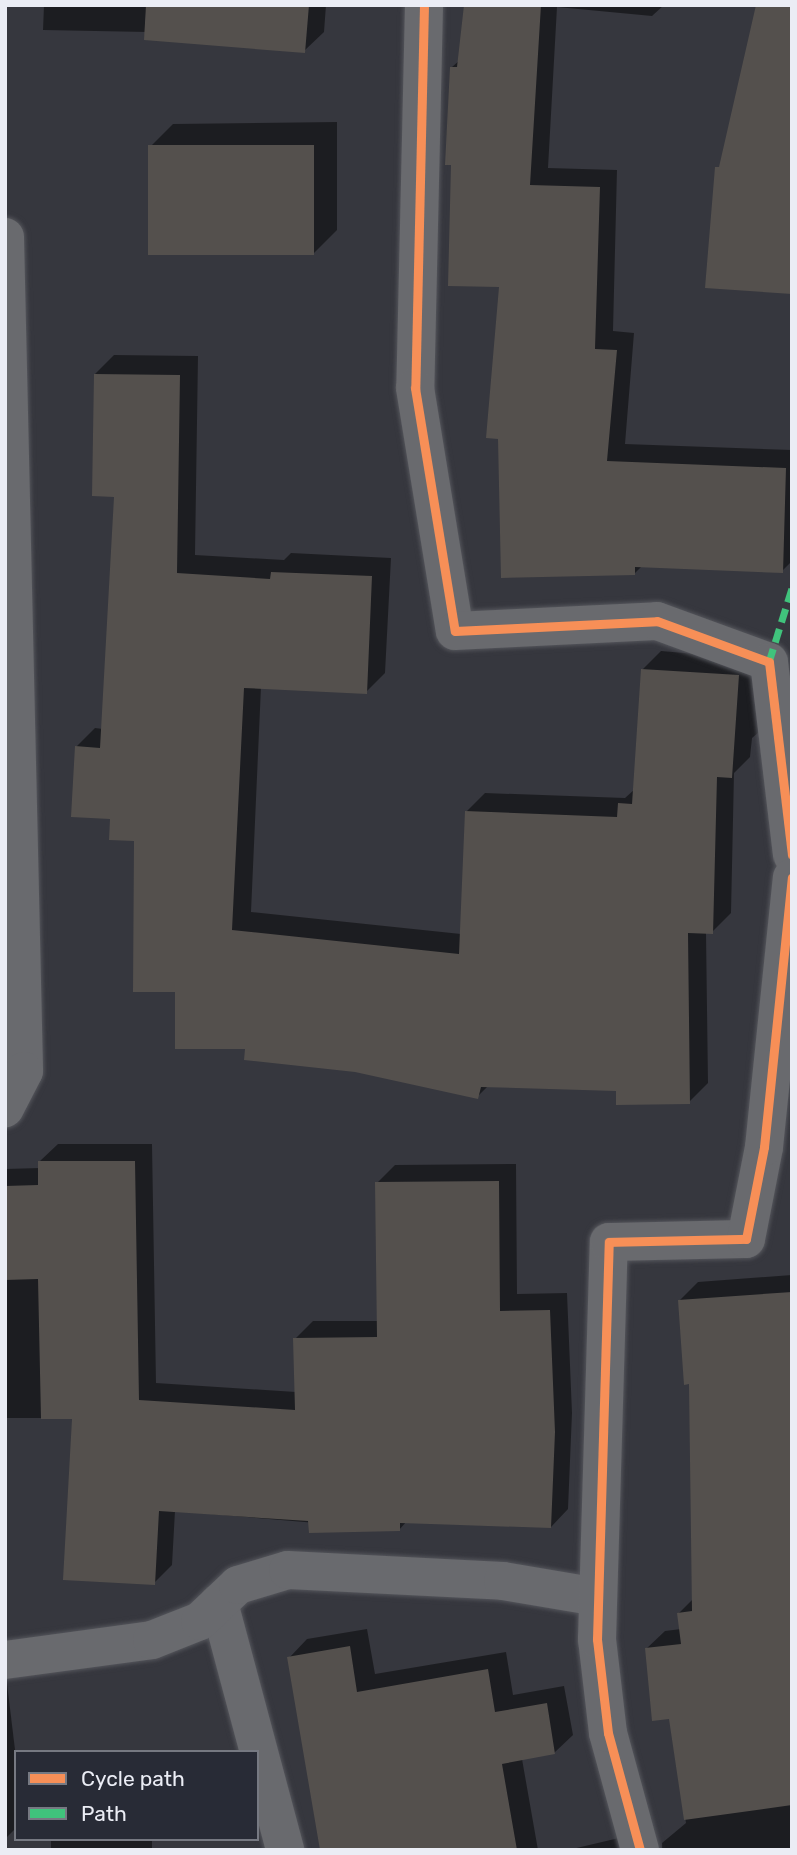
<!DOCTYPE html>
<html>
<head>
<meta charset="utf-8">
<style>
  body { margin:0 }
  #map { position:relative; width:797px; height:1855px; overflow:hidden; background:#36373e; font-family:Rubik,sans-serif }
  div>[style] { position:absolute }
  .shadow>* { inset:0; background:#0007; transform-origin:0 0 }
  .building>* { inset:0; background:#54504d; transform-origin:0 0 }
  .roads { filter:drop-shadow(0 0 2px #54555b) drop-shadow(0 0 2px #54555b) }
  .street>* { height:38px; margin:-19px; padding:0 19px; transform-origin:19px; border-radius:19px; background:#696a6e }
  .quiet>* { height:7px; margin-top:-3.5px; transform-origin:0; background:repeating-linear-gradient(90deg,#40c37c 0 14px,transparent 0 21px) }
  .cycleway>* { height:9px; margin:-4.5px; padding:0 4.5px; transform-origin:4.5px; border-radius:4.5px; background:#f78f57 }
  span { translate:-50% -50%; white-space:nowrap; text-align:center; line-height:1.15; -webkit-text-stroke:6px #282b36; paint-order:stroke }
  .frame { position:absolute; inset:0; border:7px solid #ebedf5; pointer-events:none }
  .legend { position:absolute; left:14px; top:1750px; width:245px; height:91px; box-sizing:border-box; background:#282b36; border:2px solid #767982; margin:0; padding:9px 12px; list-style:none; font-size:21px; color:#ebedf5 }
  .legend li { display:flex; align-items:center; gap:14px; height:35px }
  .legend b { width:35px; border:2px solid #767982 }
</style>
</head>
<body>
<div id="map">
  <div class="shadow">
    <i style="clip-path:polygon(44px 5px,326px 5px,324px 32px,304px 51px,199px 33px,43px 30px)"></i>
    <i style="clip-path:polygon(466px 5px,664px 5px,652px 16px,557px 7px,548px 168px,617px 170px,613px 331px,634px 333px,625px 444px,792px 450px,792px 561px,782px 571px,643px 565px,634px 574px,501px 285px,453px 164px,452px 67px,460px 60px)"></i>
    <i style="clip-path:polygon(337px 122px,337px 230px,314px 253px,150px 147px,173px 124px)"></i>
    <i style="clip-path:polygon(114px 355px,198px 356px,195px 555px,284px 560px,291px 553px,391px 558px,385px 673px,366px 692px,261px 687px,251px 912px,461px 934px,466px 812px,485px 793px,625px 798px,635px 789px,642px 670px,661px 651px,767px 660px,774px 719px,752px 738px,750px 757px,734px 773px,731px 913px,712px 932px,706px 932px,708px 1083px,689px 1102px,618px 1089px,489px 1085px,477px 1097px,247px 1047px,177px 990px,136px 839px,112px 817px,76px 747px,95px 728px,103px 729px,116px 495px,95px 374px)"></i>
    <i style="clip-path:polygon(58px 1144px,152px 1144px,156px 1383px,296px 1392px,295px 1339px,313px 1321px,378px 1321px,377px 1183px,395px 1165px,516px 1164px,517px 1294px,567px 1293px,572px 1413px,568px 1509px,551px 1527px,407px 1521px,399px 1530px,175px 1511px,172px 1565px,154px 1583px,74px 1418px,5px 1418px,5px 1169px,40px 1168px,40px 1161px)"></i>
    <i style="clip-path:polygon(792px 1275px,792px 1850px,662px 1850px,662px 1843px,686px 1823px,671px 1717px,646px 1649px,665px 1631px,681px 1629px,679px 1613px,694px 1598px,691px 1382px,680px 1300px,698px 1282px)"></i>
    <i style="clip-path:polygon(367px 1629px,375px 1674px,506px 1652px,513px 1695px,564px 1686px,573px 1735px,554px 1753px,522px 1759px,538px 1850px,322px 1850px,289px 1658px,307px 1639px)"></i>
    <i style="clip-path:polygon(5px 1667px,16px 1758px,16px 1828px,5px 1839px)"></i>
    <i style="clip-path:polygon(636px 1834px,650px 1850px,568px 1850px)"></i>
    <i style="left:51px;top:1839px;width:101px;height:11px"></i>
  </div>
  <div class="building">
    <i style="clip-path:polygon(146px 5px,309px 5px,305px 53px,144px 40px)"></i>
    <i style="clip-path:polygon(464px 5px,541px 5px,530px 185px,600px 187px,595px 349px,617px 350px,607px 461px,786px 468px,783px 573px,635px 567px,635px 575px,501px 578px,498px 439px,486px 438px,499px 287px,448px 286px,451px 165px,445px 165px,450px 67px,457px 67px)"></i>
    <i style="clip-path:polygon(756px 5px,792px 5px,792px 294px,705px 288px,715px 167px,719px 167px)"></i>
    <i style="left:314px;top:145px;width:110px;height:166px;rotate:90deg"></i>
    <i style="clip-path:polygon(94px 374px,180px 375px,177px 573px,270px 579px,271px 572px,372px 576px,367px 694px,244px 688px,232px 930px,459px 954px,465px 811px,617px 817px,618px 803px,632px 804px,641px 669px,739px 675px,732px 778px,717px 777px,713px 934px,688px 933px,690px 1104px,616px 1105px,616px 1091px,481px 1087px,478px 1099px,355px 1072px,244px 1060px,245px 1049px,175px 1049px,175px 992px,133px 992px,134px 841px,109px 840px,110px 819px,71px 817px,75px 746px,100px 748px,114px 497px,92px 496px)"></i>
    <i style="clip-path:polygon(38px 1161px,135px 1161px,139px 1400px,295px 1410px,293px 1338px,377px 1337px,375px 1182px,499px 1181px,500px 1311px,550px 1310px,555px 1432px,551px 1528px,400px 1523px,400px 1531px,309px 1533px,308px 1521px,159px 1511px,155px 1585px,63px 1580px,72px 1419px,41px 1419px,38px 1279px,5px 1280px,5px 1186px,38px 1185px)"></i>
    <i style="clip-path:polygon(792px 1292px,792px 1805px,684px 1820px,669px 1719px,652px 1721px,645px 1648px,681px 1644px,677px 1613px,692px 1611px,689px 1384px,684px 1385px,678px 1300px)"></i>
    <i style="clip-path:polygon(350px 1646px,357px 1692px,488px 1669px,495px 1712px,547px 1703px,555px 1754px,502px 1764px,517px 1850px,320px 1850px,287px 1657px)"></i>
  </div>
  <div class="roads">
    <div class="street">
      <i style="left:424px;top:5px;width:383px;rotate:91.3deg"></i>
      <i style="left:415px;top:388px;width:246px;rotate:80.7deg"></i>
      <i style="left:455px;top:631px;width:202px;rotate:-2.8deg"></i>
      <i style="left:657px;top:621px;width:119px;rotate:20.1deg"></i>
      <i style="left:769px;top:662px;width:194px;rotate:83.2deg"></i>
      <i style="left:5px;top:237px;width:834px;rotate:88.69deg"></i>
      <i style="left:24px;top:1071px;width:42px;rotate:117.2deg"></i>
      <i style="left:219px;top:1603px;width:256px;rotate:75deg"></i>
      <i style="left:5px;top:1660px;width:148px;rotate:-7.7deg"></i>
      <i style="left:152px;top:1640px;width:52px;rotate:-21.6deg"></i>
      <i style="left:200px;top:1621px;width:52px;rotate:-43.5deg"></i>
      <i style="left:238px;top:1585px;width:52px;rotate:-16.7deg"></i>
      <i style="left:288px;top:1570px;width:215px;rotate:2.9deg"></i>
      <i style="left:503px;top:1581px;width:96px;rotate:9.6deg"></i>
      <i style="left:640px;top:1850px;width:121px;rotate:-105.3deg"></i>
      <i style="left:608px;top:1733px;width:95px;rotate:-96.7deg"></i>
      <i style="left:597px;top:1639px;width:397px;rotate:-88.3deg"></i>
      <i style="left:609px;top:1242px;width:137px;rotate:-1.3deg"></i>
      <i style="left:746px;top:1239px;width:94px;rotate:-78.9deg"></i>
      <i style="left:764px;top:1147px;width:271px;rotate:-84.1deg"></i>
    </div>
  </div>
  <div class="quiet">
    <i style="left:769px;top:662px;width:77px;rotate:-72.7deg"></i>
  </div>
  <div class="cycleway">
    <i style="left:424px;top:5px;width:383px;rotate:91.3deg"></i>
    <i style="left:415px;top:388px;width:246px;rotate:80.7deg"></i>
    <i style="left:455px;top:631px;width:202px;rotate:-2.8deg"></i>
    <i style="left:657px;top:621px;width:119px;rotate:20.1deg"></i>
    <i style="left:769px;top:662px;width:194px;rotate:83.2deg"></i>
    <i style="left:640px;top:1850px;width:121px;rotate:-105.3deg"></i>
    <i style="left:608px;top:1733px;width:95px;rotate:-96.7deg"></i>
    <i style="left:597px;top:1639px;width:397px;rotate:-88.3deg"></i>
    <i style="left:609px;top:1242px;width:137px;rotate:-1.3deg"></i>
    <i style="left:746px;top:1239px;width:94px;rotate:-78.9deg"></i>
    <i style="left:764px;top:1147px;width:271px;rotate:-84.1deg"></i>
  </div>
  <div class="frame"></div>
  <ul class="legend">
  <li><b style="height:9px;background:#f78f57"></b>Cycle path</li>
  <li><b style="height:9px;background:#40c37c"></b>Path</li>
  </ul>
</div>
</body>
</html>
